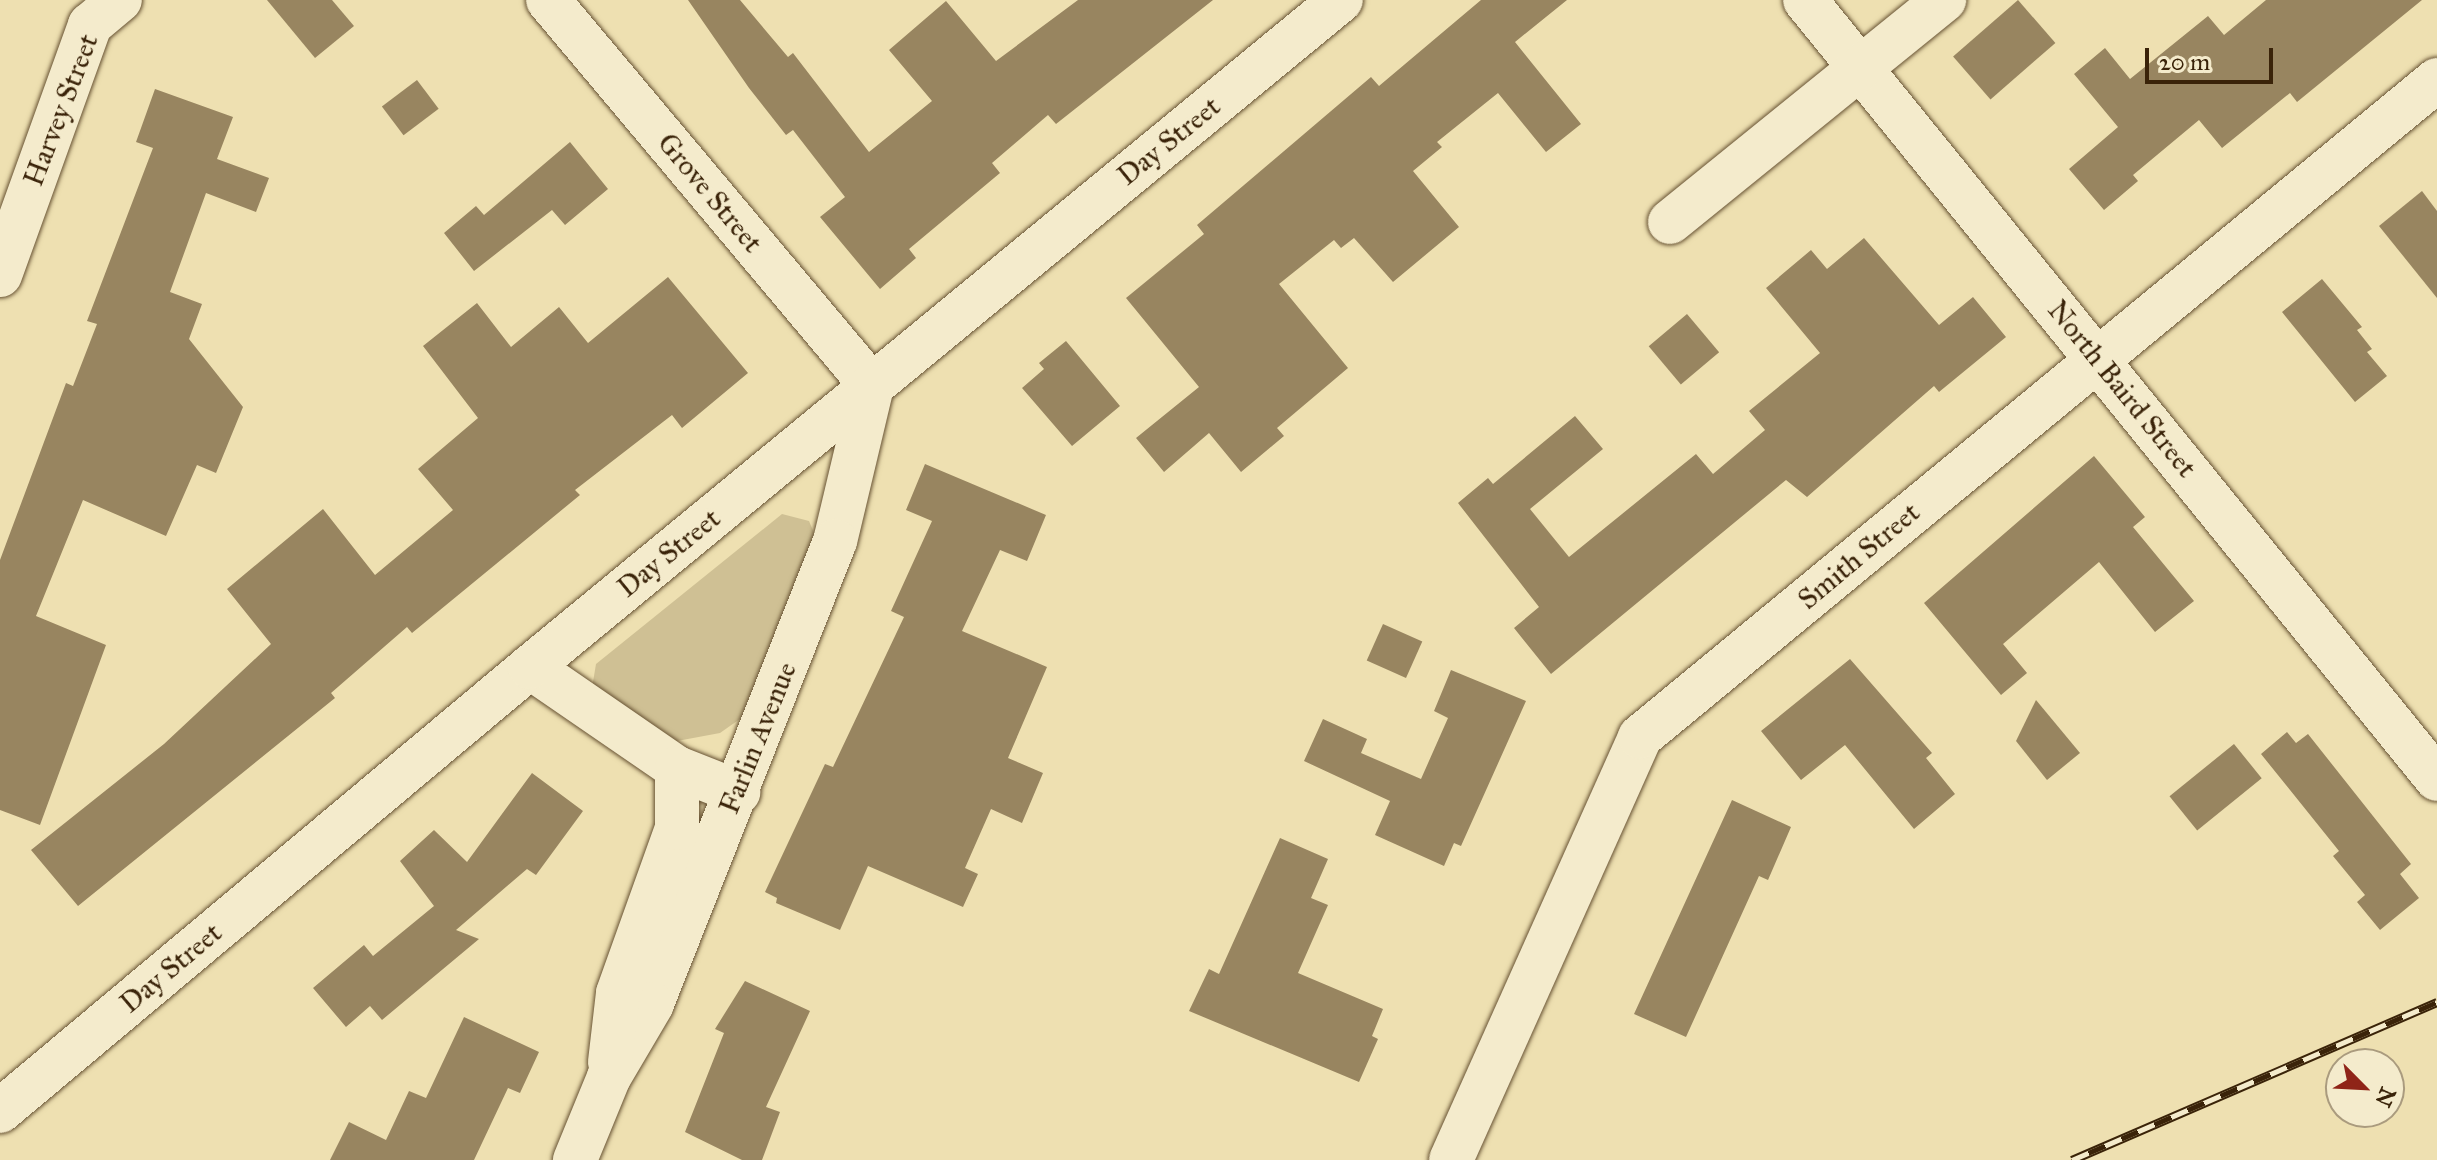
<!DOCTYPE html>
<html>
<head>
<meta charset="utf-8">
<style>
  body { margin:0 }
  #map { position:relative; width:2437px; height:1160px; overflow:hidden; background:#eee0b1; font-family:"IM FELL Great Primer",serif }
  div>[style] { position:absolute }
  .green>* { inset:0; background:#cfc094 }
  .building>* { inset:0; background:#988560; transform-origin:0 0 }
  .roads { filter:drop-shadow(0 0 2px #675233) drop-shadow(0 0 2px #675233) }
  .minor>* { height:44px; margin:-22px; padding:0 22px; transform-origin:22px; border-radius:22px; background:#f4ebcc }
  .rail>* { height:9px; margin-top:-4.5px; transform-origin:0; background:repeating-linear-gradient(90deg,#f4ebcc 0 18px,#3a2309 0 36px); box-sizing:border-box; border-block:2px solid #3a2309 }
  span { translate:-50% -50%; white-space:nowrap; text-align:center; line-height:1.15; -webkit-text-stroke:6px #f4ebcc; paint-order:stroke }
  .street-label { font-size:28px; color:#3a2309 }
  .north { position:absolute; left:2325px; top:1048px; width:80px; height:80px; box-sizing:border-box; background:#f4ebcc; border:2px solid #aa9b7e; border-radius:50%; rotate:114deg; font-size:22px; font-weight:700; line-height:32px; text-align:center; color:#3a2309 }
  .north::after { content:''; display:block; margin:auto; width:28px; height:36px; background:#8f2418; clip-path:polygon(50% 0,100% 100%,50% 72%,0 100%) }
  .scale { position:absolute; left:2145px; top:48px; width:128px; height:36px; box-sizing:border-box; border:4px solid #3a2309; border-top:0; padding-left:10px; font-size:24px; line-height:28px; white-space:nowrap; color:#3a2309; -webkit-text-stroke:6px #f4ebcc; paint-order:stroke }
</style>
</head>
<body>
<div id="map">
  <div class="green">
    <i style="clip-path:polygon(782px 514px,809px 521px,817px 540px,747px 714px,720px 733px,677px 741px,664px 738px,592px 688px,596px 664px)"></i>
  </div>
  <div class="building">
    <i style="clip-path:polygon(267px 0,332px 0,354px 26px,315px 58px)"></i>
    <i style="clip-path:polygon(688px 0,740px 0,788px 57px,793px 53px,869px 152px,932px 101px,889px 50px,946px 1px,996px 61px,1078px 0,1213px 0,1056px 124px,1048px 115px,992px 163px,1000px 173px,909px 249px,916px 258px,880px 289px,820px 217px,845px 197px,793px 130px,786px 135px,749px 88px)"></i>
    <i style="clip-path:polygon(1481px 0,1567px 0,1515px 42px,1581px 124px,1546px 152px,1498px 93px,1437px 142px,1442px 147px,1413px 171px,1459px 227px,1393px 282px,1354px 238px,1341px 248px,1334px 240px,1279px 284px,1348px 368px,1277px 428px,1284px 436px,1241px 472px,1209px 433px,1164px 472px,1136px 438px,1199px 387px,1126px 298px,1204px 234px,1197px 225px,1371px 77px,1379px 86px)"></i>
    <i style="left:2018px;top:0;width:57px;height:86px;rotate:49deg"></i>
    <i style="clip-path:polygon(2266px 0,2422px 0,2297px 102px,2290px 93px,2222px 148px,2199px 120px,2133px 175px,2138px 181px,2104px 210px,2069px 169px,2118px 127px,2074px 74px,2105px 48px,2130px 79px,2208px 16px,2224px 35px)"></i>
    <i style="left:417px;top:80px;width:36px;height:44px;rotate:53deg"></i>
    <i style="clip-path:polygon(155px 89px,233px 117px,217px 159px,269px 178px,256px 212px,206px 193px,170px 292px,202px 304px,189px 339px,243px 407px,216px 473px,197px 465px,166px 536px,83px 500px,36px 616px,106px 645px,40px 825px,0 810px,0 560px,66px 383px,73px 386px,97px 324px,87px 321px,153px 148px,136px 142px)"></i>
    <i style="clip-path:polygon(570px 142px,608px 189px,565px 225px,552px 210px,474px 271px,444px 233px,476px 206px,484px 215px)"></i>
    <i style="clip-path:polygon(2422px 191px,2437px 211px,2437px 298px,2379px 226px)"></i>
    <i style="clip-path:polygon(1864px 238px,1939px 325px,1973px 297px,2006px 337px,1939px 392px,1934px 386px,1807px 497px,1786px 480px,1551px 674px,1514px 628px,1539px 607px,1458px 503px,1488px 478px,1493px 484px,1575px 416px,1603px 449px,1530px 509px,1569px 557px,1696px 454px,1713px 474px,1765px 430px,1749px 411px,1820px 353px,1766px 288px,1811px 250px,1827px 269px)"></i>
    <i style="clip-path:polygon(668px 277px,748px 373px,682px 428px,672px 415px,575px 490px,580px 495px,412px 633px,407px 627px,331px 693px,335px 698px,78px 906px,31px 850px,164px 744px,271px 644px,227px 589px,323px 509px,375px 575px,453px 510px,418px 469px,478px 418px,423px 346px,477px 303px,511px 347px,559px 307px,588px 343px)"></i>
    <i style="clip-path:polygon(2322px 279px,2362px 327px,2357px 330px,2372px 349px,2367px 352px,2387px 376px,2355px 402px,2282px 312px)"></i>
    <i style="left:1687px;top:314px;width:50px;height:50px;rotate:50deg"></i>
    <i style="clip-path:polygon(1066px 341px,1120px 406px,1072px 446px,1022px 388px,1044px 369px,1039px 363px)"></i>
    <i style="clip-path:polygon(2094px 456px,2145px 517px,2133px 527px,2194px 601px,2155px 632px,2099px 562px,2003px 644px,2027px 673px,2001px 695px,1924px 603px)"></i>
    <i style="clip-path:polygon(925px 464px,1046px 515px,1027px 561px,1000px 550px,962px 631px,1047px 667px,1008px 758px,1043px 773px,1022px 823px,991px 809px,965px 868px,978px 874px,963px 907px,868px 866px,840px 930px,776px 903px,777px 898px,765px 892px,825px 764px,833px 767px,904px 617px,891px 611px,932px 521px,906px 510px)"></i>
    <i style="left:1383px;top:624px;width:43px;height:40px;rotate:24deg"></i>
    <i style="clip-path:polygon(1850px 659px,1932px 753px,1926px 758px,1955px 794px,1914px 829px,1845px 745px,1801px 780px,1761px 731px)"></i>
    <i style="clip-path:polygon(1451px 670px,1526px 701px,1461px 846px,1454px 843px,1444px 866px,1375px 835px,1390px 801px,1304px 761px,1323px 719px,1367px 739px,1361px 753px,1421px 779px,1448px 718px,1434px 711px)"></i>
    <i style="clip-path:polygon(2036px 700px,2080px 753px,2047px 780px,2016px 741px)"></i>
    <i style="clip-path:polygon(2287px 732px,2296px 743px,2308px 734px,2411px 864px,2400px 874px,2419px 898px,2380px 930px,2357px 902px,2365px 895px,2333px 856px,2339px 851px,2261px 754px)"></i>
    <i style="left:2234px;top:744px;width:44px;height:83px;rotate:51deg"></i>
    <i style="clip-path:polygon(532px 773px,583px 811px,536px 875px,527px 869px,456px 930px,479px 939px,382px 1020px,370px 1006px,346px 1027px,313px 988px,364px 945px,373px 956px,434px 906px,400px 861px,434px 830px,467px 862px)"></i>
    <i style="clip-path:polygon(1732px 800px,1791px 827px,1768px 880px,1759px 876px,1686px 1037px,1634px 1014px)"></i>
    <i style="clip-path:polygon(1280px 838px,1328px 859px,1311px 898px,1328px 905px,1298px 973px,1383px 1009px,1372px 1036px,1378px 1039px,1359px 1082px,1189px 1011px,1209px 969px,1219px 974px)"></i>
    <i style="clip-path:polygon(745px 981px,810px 1011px,766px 1107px,780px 1112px,762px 1160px,742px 1160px,685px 1132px,724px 1033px,715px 1029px)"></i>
    <i style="clip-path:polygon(464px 1017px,539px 1052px,520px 1093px,508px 1088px,474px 1160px,330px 1160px,349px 1122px,386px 1140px,409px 1091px,426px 1098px)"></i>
  </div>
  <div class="roads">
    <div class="minor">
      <i style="left:548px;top:0;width:504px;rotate:49.99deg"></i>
      <i style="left:872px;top:386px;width:159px;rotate:103.4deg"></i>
      <i style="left:835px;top:541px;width:498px;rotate:111.6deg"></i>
      <i style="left:652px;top:1004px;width:85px;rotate:120.5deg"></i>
      <i style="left:609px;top:1077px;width:90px;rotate:112.3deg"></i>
      <i style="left:1805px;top:0;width:1003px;rotate:50.95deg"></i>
      <i style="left:1670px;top:222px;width:353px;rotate:-39deg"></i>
      <i style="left:0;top:275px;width:266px;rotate:-70.2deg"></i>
      <i style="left:90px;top:25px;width:39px;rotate:-40deg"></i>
      <i style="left:530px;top:667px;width:178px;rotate:34.5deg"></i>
      <i style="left:677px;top:768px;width:66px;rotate:21.5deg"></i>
      <i style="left:610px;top:1062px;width:69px;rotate:-83.4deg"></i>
      <i style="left:618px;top:993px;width:175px;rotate:-70.3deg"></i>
      <i style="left:677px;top:828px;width:60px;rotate:-90deg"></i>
      <i style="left:0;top:1111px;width:691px;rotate:-39.95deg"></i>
      <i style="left:530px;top:667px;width:1050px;rotate:-39.44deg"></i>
      <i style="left:1451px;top:1160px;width:463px;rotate:-65.9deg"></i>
      <i style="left:1640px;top:737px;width:1033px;rotate:-39.5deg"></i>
    </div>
  </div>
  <div class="rail">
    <i style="left:2072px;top:1160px;width:398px;rotate:-23.4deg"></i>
  </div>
  <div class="street-label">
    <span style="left:61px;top:110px;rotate:-69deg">Harvey Street</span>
    <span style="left:1169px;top:141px;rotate:-39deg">Day Street</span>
    <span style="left:710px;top:193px;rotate:50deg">Grove Street</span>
    <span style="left:2122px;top:389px;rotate:51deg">North Baird Street</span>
    <span style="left:669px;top:553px;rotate:-39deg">Day Street</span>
    <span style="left:1859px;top:556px;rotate:-40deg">Smith Street</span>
    <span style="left:758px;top:738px;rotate:-68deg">Farlin Avenue</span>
    <span style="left:171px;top:968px;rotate:-40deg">Day Street</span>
  </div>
  <div class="north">N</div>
  <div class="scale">20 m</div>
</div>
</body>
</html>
